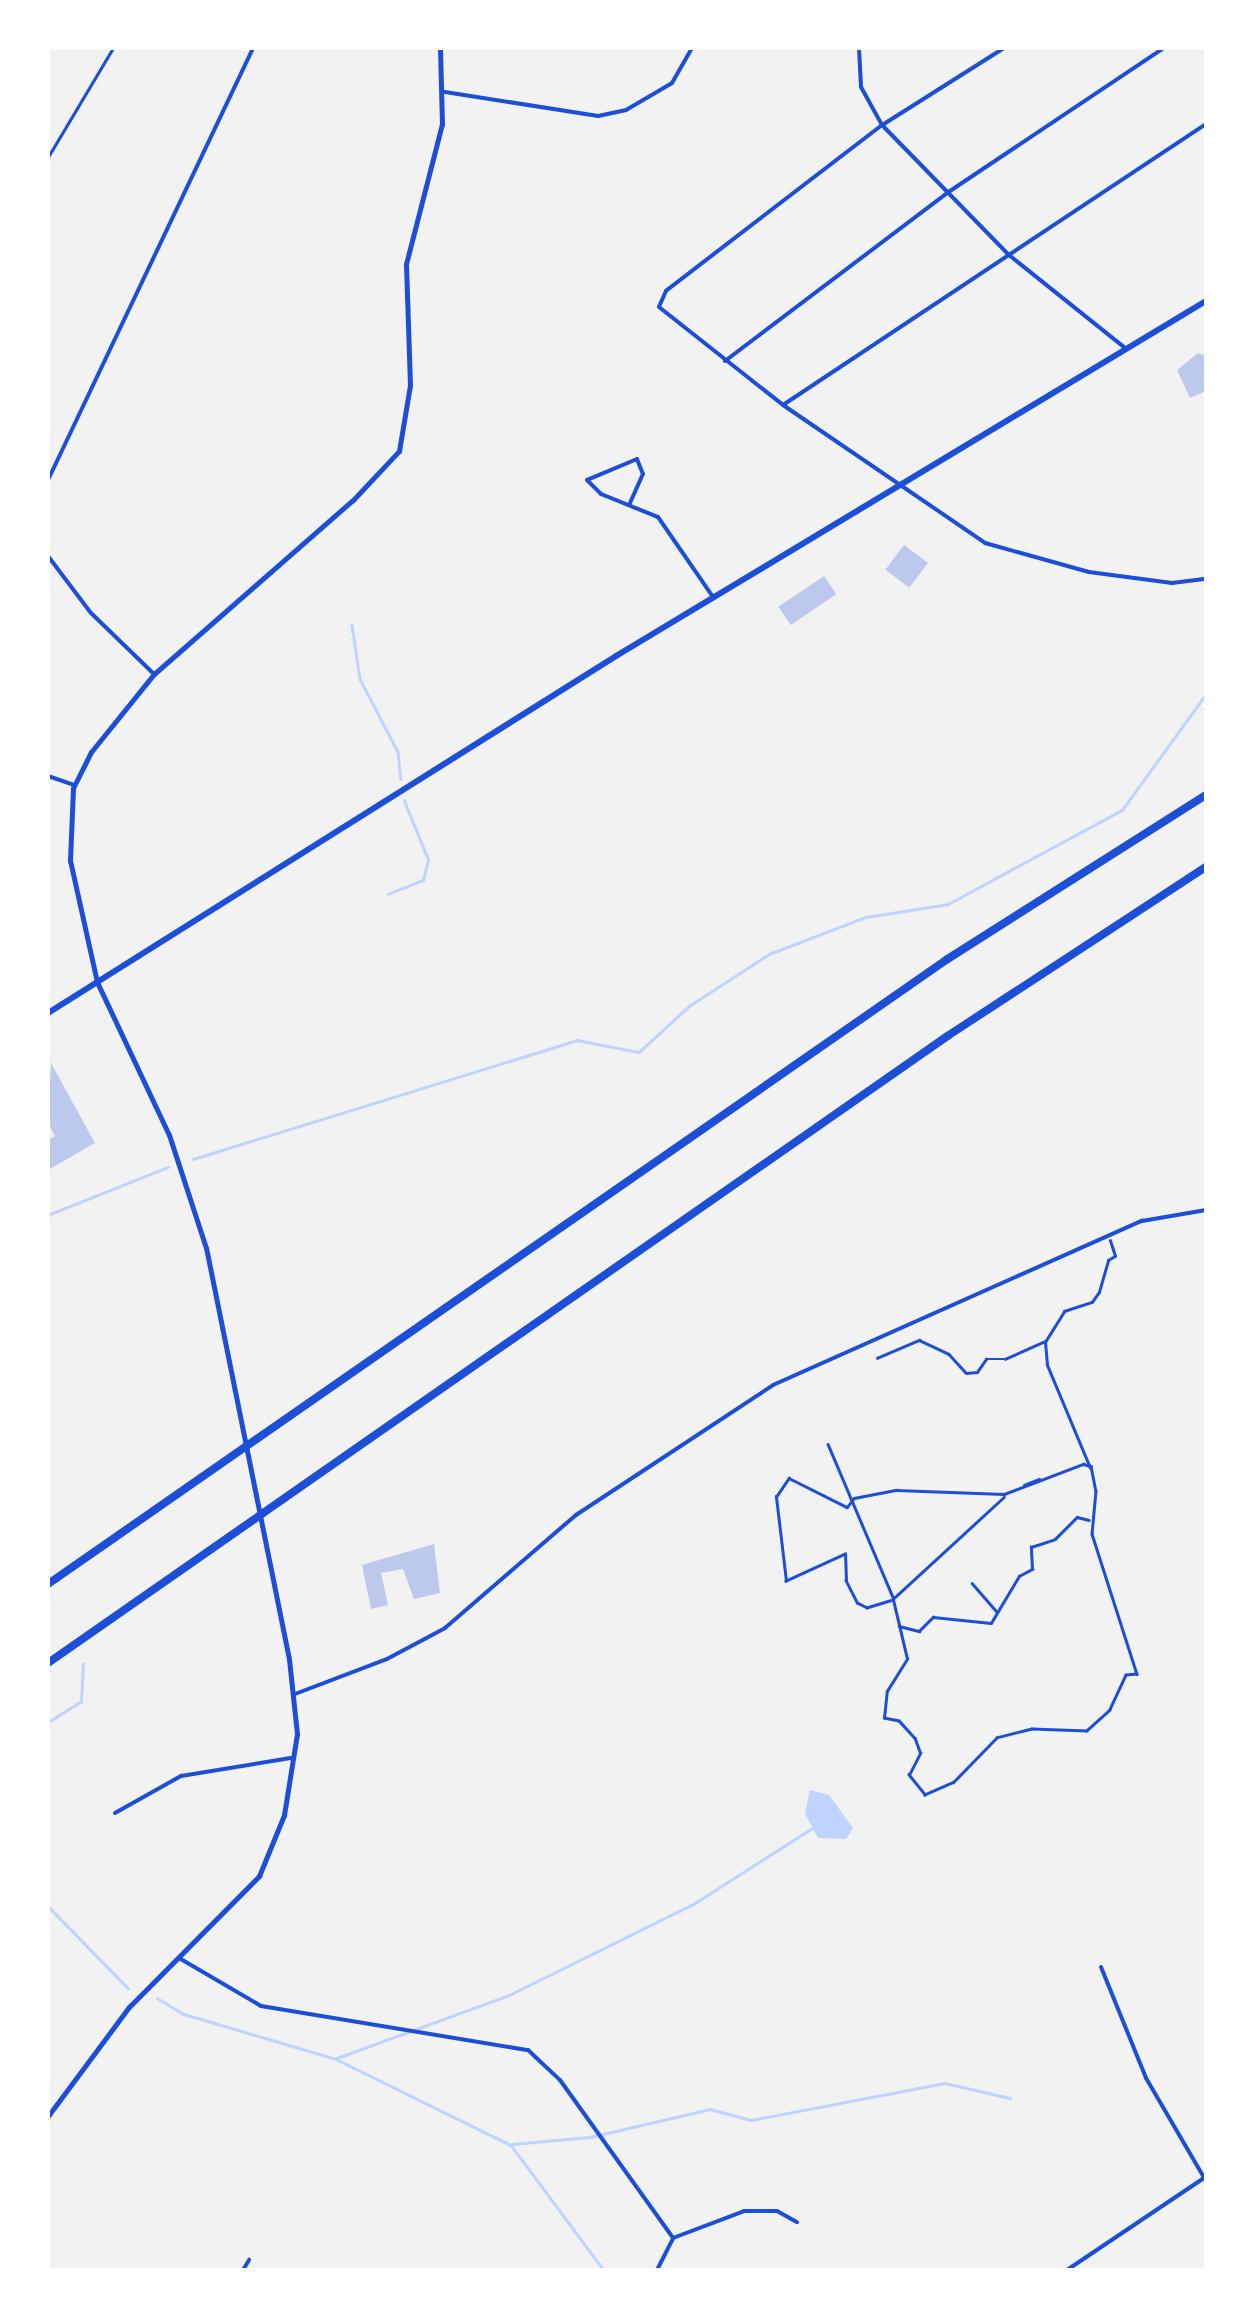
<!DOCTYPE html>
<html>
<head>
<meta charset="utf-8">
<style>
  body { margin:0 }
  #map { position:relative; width:1254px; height:2318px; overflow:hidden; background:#f2f2f2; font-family:"Space Grotesk",sans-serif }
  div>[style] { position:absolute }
  .water>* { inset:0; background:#bfd3fe }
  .stream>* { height:2.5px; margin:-1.25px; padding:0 1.25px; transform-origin:1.25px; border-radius:1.25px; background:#bfd3fe }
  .building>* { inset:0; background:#bdc9ec; transform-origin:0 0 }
  .path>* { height:2.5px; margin:-1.25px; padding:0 1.25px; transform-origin:1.25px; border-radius:1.25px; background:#1d4ed8 }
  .minor>* { height:4px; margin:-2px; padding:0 2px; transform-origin:2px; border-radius:2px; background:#1d4ed8 }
  .tertiary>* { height:5px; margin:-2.5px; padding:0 2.5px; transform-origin:2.5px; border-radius:2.5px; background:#1d4ed8 }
  .primary>* { height:6px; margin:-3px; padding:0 3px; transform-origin:3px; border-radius:3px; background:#1d4ed8 }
  .motorway>* { height:8px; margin:-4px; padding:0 4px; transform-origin:4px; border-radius:4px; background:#1d4ed8 }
  span { translate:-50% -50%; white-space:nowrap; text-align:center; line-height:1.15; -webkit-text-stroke:8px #fff; paint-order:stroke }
  .frame { position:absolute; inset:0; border:50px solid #fff; pointer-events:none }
</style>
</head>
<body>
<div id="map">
  <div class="water">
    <i style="clip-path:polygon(810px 1790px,829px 1795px,853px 1828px,846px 1839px,818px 1838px,805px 1814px)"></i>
  </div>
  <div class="stream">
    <i style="left:352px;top:625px;width:55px;rotate:81.6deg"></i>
    <i style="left:360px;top:679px;width:82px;rotate:62.5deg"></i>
    <i style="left:398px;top:752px;width:27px;rotate:84deg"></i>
    <i style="left:388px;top:894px;width:38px;rotate:-22deg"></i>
    <i style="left:423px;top:880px;width:21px;rotate:-76deg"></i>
    <i style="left:428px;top:860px;width:64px;rotate:-112.1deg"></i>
    <i style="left:193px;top:1159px;width:402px;rotate:-17.2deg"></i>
    <i style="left:577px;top:1040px;width:63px;rotate:11deg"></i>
    <i style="left:639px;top:1052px;width:68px;rotate:-42.6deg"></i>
    <i style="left:689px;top:1006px;width:95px;rotate:-33deg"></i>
    <i style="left:769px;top:954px;width:104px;rotate:-20.9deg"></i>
    <i style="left:866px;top:917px;width:83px;rotate:-9deg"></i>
    <i style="left:948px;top:904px;width:198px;rotate:-28.4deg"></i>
    <i style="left:1122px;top:810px;width:143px;rotate:-54.1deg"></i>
    <i style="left:48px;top:1215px;width:129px;rotate:-21.8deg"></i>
    <i style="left:48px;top:1722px;width:39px;rotate:-32deg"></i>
    <i style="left:81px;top:1701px;width:37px;rotate:-87deg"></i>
    <i style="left:48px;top:1906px;width:115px;rotate:45.7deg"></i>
    <i style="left:157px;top:1998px;width:31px;rotate:31deg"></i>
    <i style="left:184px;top:2014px;width:159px;rotate:16.5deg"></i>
    <i style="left:336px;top:2059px;width:195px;rotate:26.2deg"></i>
    <i style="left:511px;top:2145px;width:156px;rotate:53.4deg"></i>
    <i style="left:337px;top:2058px;width:183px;rotate:-20.1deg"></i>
    <i style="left:509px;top:1995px;width:208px;rotate:-26.3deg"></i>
    <i style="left:695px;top:1903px;width:141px;rotate:-32.6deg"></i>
    <i style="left:512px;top:2144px;width:78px;rotate:-5.1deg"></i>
    <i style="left:590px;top:2137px;width:123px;rotate:-13.1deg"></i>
    <i style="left:710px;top:2109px;width:42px;rotate:15deg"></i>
    <i style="left:751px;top:2120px;width:197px;rotate:-10.8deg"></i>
    <i style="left:945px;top:2083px;width:67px;rotate:13deg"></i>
  </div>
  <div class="building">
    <i style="clip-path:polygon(1198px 353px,1206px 356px,1206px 391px,1190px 398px,1177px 370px)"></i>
    <i style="left:904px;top:545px;width:30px;height:31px;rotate:37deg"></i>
    <i style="left:824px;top:576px;width:22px;height:55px;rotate:56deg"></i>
    <i style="clip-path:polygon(51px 1063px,95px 1143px,48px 1170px,48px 1140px,55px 1136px,48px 1123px)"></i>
    <i style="clip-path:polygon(434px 1544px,440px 1593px,414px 1599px,403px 1569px,381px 1573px,388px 1605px,371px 1609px,362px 1565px)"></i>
  </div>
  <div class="path">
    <i style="left:48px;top:157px;width:127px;rotate:-59.2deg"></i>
    <i style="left:877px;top:1358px;width:46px;rotate:-23.2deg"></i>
    <i style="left:919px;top:1340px;width:33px;rotate:25deg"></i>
    <i style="left:949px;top:1354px;width:25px;rotate:48deg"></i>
    <i style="left:966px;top:1373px;width:11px;rotate:-5deg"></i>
    <i style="left:977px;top:1372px;width:16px;rotate:-55deg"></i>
    <i style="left:986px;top:1359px;width:19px"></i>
    <i style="left:1005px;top:1359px;width:42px;rotate:-24.1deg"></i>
    <i style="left:828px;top:1444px;width:166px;rotate:67deg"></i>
    <i style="left:1083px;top:1464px;width:8px;rotate:14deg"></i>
    <i style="left:1091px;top:1466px;width:25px;rotate:79deg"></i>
    <i style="left:1096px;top:1491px;width:43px;rotate:95.3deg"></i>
    <i style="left:1092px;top:1534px;width:147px;rotate:72.2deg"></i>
    <i style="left:1137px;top:1674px;width:11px;rotate:175deg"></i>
    <i style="left:1126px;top:1675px;width:38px;rotate:115deg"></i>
    <i style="left:1110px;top:1710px;width:31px;rotate:138deg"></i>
    <i style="left:1087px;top:1731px;width:55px;rotate:-177.9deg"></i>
    <i style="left:1032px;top:1729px;width:36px;rotate:166deg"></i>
    <i style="left:997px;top:1738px;width:62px;rotate:134.3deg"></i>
    <i style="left:954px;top:1782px;width:32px;rotate:156deg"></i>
    <i style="left:925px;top:1795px;width:26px;rotate:-129deg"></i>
    <i style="left:909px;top:1775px;width:25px;rotate:-63deg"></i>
    <i style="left:920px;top:1753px;width:15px;rotate:-110deg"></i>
    <i style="left:915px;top:1739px;width:24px;rotate:-132deg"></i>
    <i style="left:899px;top:1721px;width:15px;rotate:-169deg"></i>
    <i style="left:884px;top:1718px;width:27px;rotate:-84deg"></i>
    <i style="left:887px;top:1691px;width:38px;rotate:-58deg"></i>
    <i style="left:907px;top:1659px;width:61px;rotate:-103.3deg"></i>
    <i style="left:893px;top:1600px;width:27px;rotate:163deg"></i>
    <i style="left:867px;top:1608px;width:11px;rotate:-153deg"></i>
    <i style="left:857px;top:1603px;width:25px;rotate:-117deg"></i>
    <i style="left:846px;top:1581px;width:27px;rotate:-92deg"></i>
    <i style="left:845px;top:1554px;width:65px;rotate:155.4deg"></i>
    <i style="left:786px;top:1581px;width:85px;rotate:-96.8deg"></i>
    <i style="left:776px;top:1497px;width:23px;rotate:-56deg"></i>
    <i style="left:789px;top:1478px;width:65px;rotate:26.6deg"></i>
    <i style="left:847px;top:1507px;width:11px;rotate:-52deg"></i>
    <i style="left:854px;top:1498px;width:43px;rotate:-10.8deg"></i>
    <i style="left:896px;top:1490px;width:108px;rotate:2.1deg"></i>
    <i style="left:1004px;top:1494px;width:85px;rotate:-20.8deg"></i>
    <i style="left:1090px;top:1468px;width:112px;rotate:-112.7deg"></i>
    <i style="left:1047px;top:1365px;width:23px;rotate:-95deg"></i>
    <i style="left:1045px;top:1342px;width:36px;rotate:-58deg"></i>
    <i style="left:1064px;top:1311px;width:29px;rotate:-18deg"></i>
    <i style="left:1092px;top:1302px;width:12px;rotate:-55deg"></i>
    <i style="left:1099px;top:1292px;width:33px;rotate:-74deg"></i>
    <i style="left:1108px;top:1260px;width:8px;rotate:-30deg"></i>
    <i style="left:1115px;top:1256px;width:16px;rotate:-108deg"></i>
    <i style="left:1024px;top:1485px;width:16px;rotate:-22deg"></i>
    <i style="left:972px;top:1583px;width:38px;rotate:49deg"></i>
    <i style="left:894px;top:1598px;width:149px;rotate:-42.6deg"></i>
    <i style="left:899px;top:1626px;width:21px;rotate:14deg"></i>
    <i style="left:919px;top:1631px;width:20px;rotate:-45deg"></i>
    <i style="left:933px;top:1617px;width:58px;rotate:5.9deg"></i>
    <i style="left:991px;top:1623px;width:55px;rotate:-59.2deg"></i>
    <i style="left:1019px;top:1576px;width:15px;rotate:-28deg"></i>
    <i style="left:1032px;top:1569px;width:22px;rotate:-93deg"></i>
    <i style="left:1031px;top:1547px;width:25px;rotate:-18deg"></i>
    <i style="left:1055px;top:1539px;width:31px;rotate:-45deg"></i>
    <i style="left:1077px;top:1517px;width:12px;rotate:14deg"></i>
  </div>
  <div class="minor">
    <i style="left:859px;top:48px;width:39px;rotate:87deg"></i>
    <i style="left:861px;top:87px;width:43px;rotate:61.1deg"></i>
    <i style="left:882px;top:125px;width:182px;rotate:45.7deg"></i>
    <i style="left:1009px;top:255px;width:149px;rotate:38.7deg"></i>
    <i style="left:1004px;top:48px;width:144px;rotate:147.7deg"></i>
    <i style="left:882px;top:125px;width:272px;rotate:142.5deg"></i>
    <i style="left:666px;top:291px;width:17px;rotate:114deg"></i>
    <i style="left:659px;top:307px;width:158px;rotate:38.3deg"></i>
    <i style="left:783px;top:405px;width:245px;rotate:34.3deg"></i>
    <i style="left:985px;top:543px;width:108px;rotate:15.6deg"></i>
    <i style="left:1089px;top:572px;width:84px;rotate:7.5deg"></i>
    <i style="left:1172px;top:583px;width:34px;rotate:-7deg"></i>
    <i style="left:445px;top:92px;width:155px;rotate:8.9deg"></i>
    <i style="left:598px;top:116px;width:29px;rotate:-12deg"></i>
    <i style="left:626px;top:110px;width:53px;rotate:-30.4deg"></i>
    <i style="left:672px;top:83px;width:40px;rotate:-60.3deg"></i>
    <i style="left:725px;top:361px;width:278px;rotate:-37.1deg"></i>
    <i style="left:947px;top:193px;width:261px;rotate:-33.8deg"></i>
    <i style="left:783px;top:405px;width:508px;rotate:-33.6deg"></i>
    <i style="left:48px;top:480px;width:478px;rotate:-64.6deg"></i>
    <i style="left:630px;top:503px;width:32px;rotate:-66deg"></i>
    <i style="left:643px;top:474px;width:16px;rotate:-112deg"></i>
    <i style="left:637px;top:459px;width:54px;rotate:157.2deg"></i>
    <i style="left:587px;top:480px;width:20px;rotate:45deg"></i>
    <i style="left:601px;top:494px;width:61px;rotate:22deg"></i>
    <i style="left:658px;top:517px;width:97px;rotate:55.5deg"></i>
    <i style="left:48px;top:556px;width:71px;rotate:53deg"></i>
    <i style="left:91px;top:613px;width:88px;rotate:44.1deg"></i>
    <i style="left:48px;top:776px;width:28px;rotate:19deg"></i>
    <i style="left:295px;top:1694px;width:98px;rotate:-20.8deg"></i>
    <i style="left:387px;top:1659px;width:66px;rotate:-28.1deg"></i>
    <i style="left:445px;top:1628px;width:173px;rotate:-40.8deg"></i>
    <i style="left:576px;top:1515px;width:236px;rotate:-33.4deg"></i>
    <i style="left:773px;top:1385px;width:404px;rotate:-24deg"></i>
    <i style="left:1142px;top:1221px;width:65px;rotate:-9.8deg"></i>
    <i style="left:115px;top:1813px;width:76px;rotate:-29.3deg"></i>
    <i style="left:181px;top:1776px;width:111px;rotate:-9.3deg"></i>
    <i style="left:179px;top:1958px;width:95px;rotate:30.3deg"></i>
    <i style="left:261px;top:2006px;width:271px;rotate:9.4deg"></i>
    <i style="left:528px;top:2050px;width:44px;rotate:43.2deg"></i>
    <i style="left:560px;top:2080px;width:194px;rotate:54.4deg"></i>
    <i style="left:673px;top:2238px;width:76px;rotate:-20.8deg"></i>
    <i style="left:744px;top:2211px;width:33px"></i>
    <i style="left:777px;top:2211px;width:23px;rotate:29deg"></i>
    <i style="left:1101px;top:1967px;width:120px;rotate:67.9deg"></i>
    <i style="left:1146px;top:2078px;width:119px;rotate:59.8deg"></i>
    <i style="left:243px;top:2270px;width:12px;rotate:-59deg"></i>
    <i style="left:657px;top:2270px;width:36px;rotate:-63deg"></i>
    <i style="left:1067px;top:2270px;width:165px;rotate:-33.9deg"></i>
  </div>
  <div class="tertiary">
    <i style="left:48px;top:2116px;width:136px;rotate:-53.4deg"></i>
    <i style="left:129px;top:2007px;width:185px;rotate:-45.2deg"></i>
    <i style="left:259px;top:1876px;width:66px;rotate:-67.7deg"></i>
    <i style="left:284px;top:1815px;width:82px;rotate:-80.9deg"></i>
    <i style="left:297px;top:1734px;width:75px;rotate:-96.1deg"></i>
    <i style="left:289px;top:1659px;width:419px;rotate:-101.4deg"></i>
    <i style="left:206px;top:1248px;width:119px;rotate:-108.1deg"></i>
    <i style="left:169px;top:1135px;width:169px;rotate:-115.2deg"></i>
    <i style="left:97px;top:982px;width:125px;rotate:-102.5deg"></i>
    <i style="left:70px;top:860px;width:72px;rotate:-87.6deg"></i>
    <i style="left:73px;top:788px;width:40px;rotate:-63.4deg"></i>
    <i style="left:91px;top:752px;width:100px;rotate:-51.1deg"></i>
    <i style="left:154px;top:674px;width:264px;rotate:-41.2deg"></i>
    <i style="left:353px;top:500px;width:67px;rotate:-46.8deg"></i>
    <i style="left:399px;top:451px;width:67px;rotate:-80.5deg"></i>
    <i style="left:410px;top:385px;width:121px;rotate:-91.9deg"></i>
    <i style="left:406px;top:264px;width:145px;rotate:-75.6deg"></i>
    <i style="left:442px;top:124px;width:76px;rotate:-91.5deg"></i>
  </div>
  <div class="primary">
    <i style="left:48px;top:1013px;width:671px;rotate:-32.15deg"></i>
    <i style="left:616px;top:656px;width:689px;rotate:-31.04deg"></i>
  </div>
  <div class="motorway">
    <i style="left:48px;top:1584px;width:1094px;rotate:-34.79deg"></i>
    <i style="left:946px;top:960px;width:308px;rotate:-32.4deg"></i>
    <i style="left:48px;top:1663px;width:1098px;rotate:-34.88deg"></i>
    <i style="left:949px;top:1035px;width:307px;rotate:-33.2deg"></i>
  </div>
  <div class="frame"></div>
</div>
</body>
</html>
